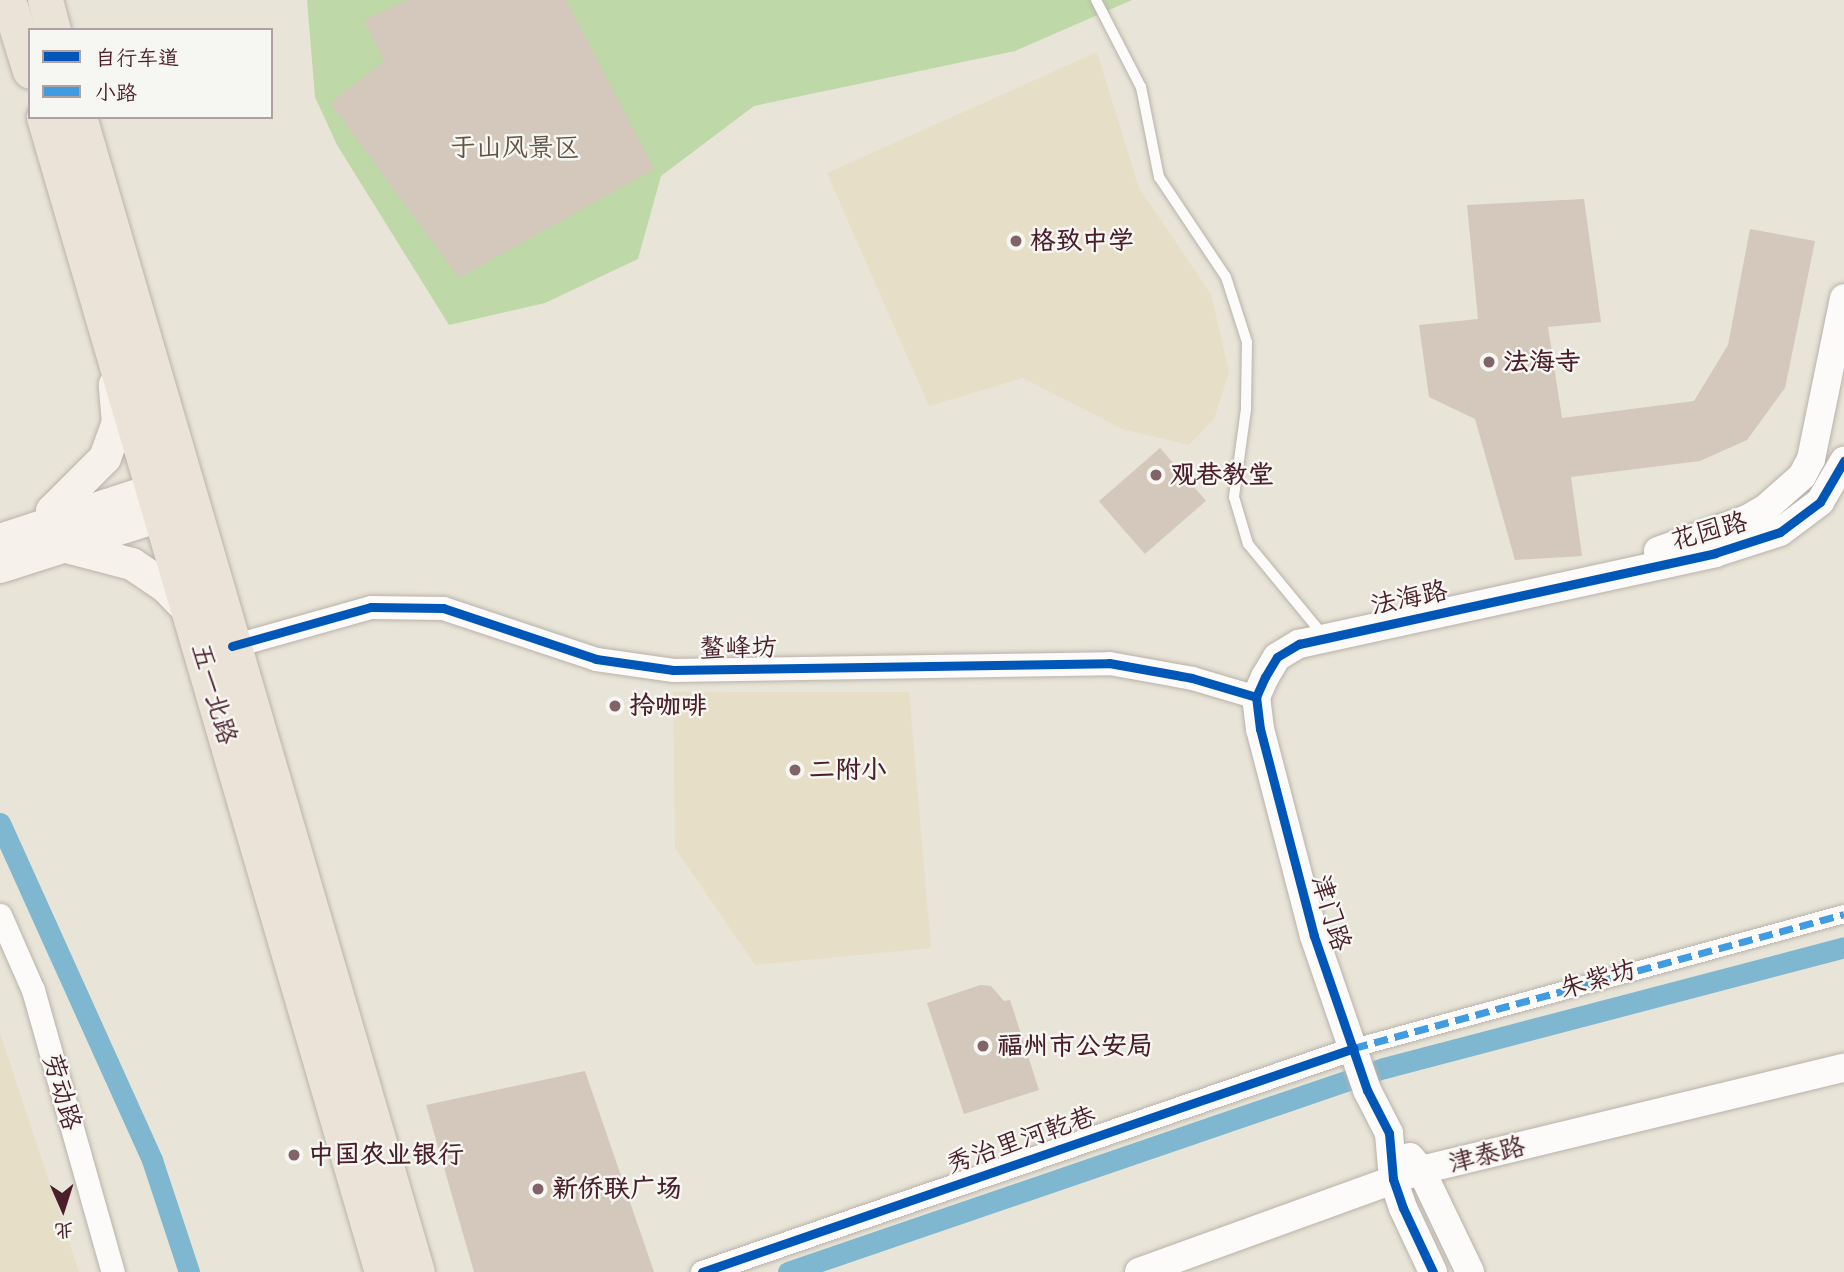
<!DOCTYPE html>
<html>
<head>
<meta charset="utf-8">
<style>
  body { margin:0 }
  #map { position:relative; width:1844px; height:1272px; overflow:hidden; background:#e8e4d7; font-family:Itim,"LXGW WenKai TC",sans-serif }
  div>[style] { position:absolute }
  .built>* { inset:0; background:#e7dec7 }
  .green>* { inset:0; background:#bed9a7 }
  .canal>* { height:21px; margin:-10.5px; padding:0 10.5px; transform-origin:10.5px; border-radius:10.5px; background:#7eb7cf }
  .building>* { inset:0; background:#d3c8bb; transform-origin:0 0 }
  .roads { filter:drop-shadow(0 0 2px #b9b2ab) drop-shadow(0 0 2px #b9b2ab) }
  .service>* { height:10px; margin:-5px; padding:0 5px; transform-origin:5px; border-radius:5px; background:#fcfbf9 }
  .pedestrian>* { height:18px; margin:-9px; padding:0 9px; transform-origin:9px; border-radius:9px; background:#fcfbf9 }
  .minor>* { height:23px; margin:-11.5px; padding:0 11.5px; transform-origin:11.5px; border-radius:11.5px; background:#fcfbf9 }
  .tertiary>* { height:28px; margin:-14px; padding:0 14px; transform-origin:14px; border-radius:14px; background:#fcfbf9 }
  .secondary>* { height:32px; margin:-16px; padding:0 16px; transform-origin:16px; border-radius:16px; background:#f6f2eb }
  .primary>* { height:35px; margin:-17.5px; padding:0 17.5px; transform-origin:17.5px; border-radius:17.5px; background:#ebe3d8 }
  .quiet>* { height:7px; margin-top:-3.5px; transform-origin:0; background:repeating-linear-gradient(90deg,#409be1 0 14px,transparent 0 21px) }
  .cycleway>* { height:9px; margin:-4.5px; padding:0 4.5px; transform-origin:4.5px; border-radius:4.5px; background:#0057b8 }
  .dots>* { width:19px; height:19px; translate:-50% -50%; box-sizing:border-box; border:4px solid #f6f6f2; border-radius:50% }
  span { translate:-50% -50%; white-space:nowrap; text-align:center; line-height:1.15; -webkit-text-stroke:5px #f6f6f2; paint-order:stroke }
  .park-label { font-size:26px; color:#625444 }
  .poi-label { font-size:26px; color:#4a1f2b; font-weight:700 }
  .left { translate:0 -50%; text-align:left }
  .street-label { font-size:26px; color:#4a1f2b }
  .legend { position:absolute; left:28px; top:28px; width:245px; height:91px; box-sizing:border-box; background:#f6f6f2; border:2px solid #b1a0a2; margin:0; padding:9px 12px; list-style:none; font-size:21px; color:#4a1f2b }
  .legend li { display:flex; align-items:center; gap:14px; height:35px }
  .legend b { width:35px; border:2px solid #b1a0a2 }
  .north { position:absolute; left:28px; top:1174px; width:70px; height:70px; -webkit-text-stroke:5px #f6f6f2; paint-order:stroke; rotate:177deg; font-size:19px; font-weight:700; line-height:28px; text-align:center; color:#4a1f2b }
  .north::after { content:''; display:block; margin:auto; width:24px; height:32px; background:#4a1f2b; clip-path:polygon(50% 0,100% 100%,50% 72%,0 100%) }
</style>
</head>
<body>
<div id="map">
  <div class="built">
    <i style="clip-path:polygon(1097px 52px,1139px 188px,1211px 294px,1229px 372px,1214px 419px,1189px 445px,1122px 429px,1023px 378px,929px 406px,827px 173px)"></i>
    <i style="clip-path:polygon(673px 692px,909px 692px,931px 948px,755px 965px,675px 848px)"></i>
    <i style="clip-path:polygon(0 1033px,79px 1272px,0 1272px)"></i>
  </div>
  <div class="green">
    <i style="clip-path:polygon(307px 0,1132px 0,1015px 51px,754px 106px,661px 176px,638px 259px,545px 303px,449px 325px,337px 145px,315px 97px)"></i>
  </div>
  <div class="canal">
    <i style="left:0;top:823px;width:370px;rotate:65.7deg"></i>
    <i style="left:152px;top:1160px;width:118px;rotate:71.7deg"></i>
    <i style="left:788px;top:1272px;width:630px;rotate:-18.9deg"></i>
    <i style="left:1384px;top:1068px;width:476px;rotate:-14.7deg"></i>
  </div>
  <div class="building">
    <i style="clip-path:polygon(408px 0,566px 0,654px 169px,459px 278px,330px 103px,384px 61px,364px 20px)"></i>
    <i style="clip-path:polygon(1584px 199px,1601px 322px,1548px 327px,1562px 418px,1694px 401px,1728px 345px,1750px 229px,1815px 241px,1785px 388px,1747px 440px,1700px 461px,1571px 477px,1582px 556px,1515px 560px,1475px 419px,1429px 397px,1419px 325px,1478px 319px,1467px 205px)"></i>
    <i style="left:1160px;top:448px;width:70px;height:81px;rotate:49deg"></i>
    <i style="clip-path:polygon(980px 985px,991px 986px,1004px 1001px,1010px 1000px,1039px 1090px,964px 1114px,927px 1003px)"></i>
    <i style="clip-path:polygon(585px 1071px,654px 1272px,474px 1272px,426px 1105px)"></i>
  </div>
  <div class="roads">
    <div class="service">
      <i style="left:1096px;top:0;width:98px;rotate:62.7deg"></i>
      <i style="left:1141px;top:87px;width:92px;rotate:78.7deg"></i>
      <i style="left:1159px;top:177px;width:120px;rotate:56.2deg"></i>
      <i style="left:1226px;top:277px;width:68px;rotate:72.1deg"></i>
      <i style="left:1247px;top:342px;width:67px;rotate:90.9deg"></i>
      <i style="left:1246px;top:409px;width:89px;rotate:97.8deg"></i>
      <i style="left:1234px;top:497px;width:49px;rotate:73.4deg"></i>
      <i style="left:1248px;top:544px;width:118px;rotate:50.5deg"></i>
    </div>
    <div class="pedestrian">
      <i style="left:1354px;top:1048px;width:508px;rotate:-15.29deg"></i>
    </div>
    <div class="minor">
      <i style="left:232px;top:646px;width:144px;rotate:-15.7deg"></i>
      <i style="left:371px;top:607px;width:72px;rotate:0.8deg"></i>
      <i style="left:443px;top:608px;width:161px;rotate:18.4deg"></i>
      <i style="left:596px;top:659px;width:78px;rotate:8.1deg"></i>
      <i style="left:673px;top:670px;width:436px;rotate:-0.9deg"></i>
      <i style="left:1109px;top:663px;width:84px;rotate:10.2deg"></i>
      <i style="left:1192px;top:678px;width:67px;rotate:16.5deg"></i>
      <i style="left:0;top:915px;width:82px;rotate:66.3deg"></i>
      <i style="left:33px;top:990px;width:293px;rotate:74.2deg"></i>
      <i style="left:702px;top:1272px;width:689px;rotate:-18.96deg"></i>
    </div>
    <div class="tertiary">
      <i style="left:1658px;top:551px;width:95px;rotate:-19.8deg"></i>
      <i style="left:1747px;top:519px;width:22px;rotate:-30deg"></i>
      <i style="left:1766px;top:508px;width:48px;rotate:-41.6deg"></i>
      <i style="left:1802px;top:476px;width:19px;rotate:-62deg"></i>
      <i style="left:1811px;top:459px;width:164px;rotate:-78.4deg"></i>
      <i style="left:1410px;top:1157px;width:17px;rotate:50deg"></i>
      <i style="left:1421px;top:1170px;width:113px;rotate:64.3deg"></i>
      <i style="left:1139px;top:1272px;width:300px;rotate:-19.9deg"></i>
      <i style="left:1421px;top:1170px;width:435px;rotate:-13.6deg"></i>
      <i style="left:1433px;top:1272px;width:71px;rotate:-115.1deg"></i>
      <i style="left:1403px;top:1208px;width:31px;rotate:-109deg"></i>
      <i style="left:1393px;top:1179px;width:46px;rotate:-95deg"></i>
      <i style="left:1389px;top:1133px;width:48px;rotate:-117.1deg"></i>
      <i style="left:1367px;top:1090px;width:163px;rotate:-109deg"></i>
      <i style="left:1314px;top:936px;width:214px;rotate:-104.6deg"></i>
      <i style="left:1260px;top:729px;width:32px;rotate:-97deg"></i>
      <i style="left:1256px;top:697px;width:22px;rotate:-66deg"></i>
      <i style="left:1265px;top:677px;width:23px;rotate:-59deg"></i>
      <i style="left:1277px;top:657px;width:26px;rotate:-31deg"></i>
      <i style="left:1299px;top:644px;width:426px;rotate:-12.3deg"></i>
      <i style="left:1715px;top:553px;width:68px;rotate:-17.9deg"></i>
      <i style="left:1780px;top:532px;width:50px;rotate:-36.9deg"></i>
      <i style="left:1820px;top:502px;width:48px;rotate:-59.7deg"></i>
    </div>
    <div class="secondary">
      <i style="left:53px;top:522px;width:11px;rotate:-95deg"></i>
      <i style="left:52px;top:511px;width:75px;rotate:-45deg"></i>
      <i style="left:105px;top:458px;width:37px;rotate:-70deg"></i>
      <i style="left:118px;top:423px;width:38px;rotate:-95deg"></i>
      <i style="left:0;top:540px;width:186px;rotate:-18.1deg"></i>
      <i style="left:63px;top:546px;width:71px;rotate:14.6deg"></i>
      <i style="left:132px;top:564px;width:41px;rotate:34.1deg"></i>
      <i style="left:166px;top:587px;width:35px;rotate:46deg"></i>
      <i style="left:0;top:567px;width:171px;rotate:-17.7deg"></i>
      <i style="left:163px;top:515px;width:23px;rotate:-7deg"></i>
    </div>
    <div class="primary">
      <i style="left:8px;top:0;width:74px;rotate:72.8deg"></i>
      <i style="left:45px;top:0;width:31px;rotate:75deg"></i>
      <i style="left:44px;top:117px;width:1203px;rotate:73.69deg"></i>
      <i style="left:79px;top:117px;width:1203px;rotate:73.69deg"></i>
    </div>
  </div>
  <div class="quiet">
    <i style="left:1354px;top:1048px;width:508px;rotate:-15.29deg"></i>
  </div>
  <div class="cycleway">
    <i style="left:232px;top:646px;width:144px;rotate:-15.7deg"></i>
    <i style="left:371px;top:607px;width:72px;rotate:0.8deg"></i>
    <i style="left:443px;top:608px;width:161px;rotate:18.4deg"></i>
    <i style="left:596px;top:659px;width:78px;rotate:8.1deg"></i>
    <i style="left:673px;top:670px;width:436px;rotate:-0.9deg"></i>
    <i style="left:1109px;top:663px;width:84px;rotate:10.2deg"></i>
    <i style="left:1192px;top:678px;width:67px;rotate:16.5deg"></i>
    <i style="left:702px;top:1272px;width:689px;rotate:-18.96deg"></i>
    <i style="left:1433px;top:1272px;width:71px;rotate:-115.1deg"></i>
    <i style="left:1403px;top:1208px;width:31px;rotate:-109deg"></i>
    <i style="left:1393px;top:1179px;width:46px;rotate:-95deg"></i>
    <i style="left:1389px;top:1133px;width:48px;rotate:-117.1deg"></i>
    <i style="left:1367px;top:1090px;width:163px;rotate:-109deg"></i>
    <i style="left:1314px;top:936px;width:214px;rotate:-104.6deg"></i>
    <i style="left:1260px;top:729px;width:32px;rotate:-97deg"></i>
    <i style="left:1256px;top:697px;width:22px;rotate:-66deg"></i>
    <i style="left:1265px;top:677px;width:23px;rotate:-59deg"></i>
    <i style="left:1277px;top:657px;width:26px;rotate:-31deg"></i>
    <i style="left:1299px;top:644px;width:426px;rotate:-12.3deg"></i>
    <i style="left:1715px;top:553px;width:68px;rotate:-17.9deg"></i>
    <i style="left:1780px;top:532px;width:50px;rotate:-36.9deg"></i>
    <i style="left:1820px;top:502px;width:48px;rotate:-59.7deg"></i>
  </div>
  <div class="dots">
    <i style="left:1016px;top:241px;background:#816467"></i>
    <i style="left:1489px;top:362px;background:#816467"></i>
    <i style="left:1156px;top:475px;background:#816467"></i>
    <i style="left:615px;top:706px;background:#816467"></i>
    <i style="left:795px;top:770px;background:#816467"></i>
    <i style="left:983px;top:1046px;background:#816467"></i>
    <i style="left:294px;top:1155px;background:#816467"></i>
    <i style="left:538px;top:1189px;background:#816467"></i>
  </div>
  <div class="park-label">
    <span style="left:515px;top:148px">于山风景区</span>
  </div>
  <div class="poi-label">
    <span class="left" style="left:1030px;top:241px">格致中学</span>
    <span class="left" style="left:1503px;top:362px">法海寺</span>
    <span class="left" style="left:1170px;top:475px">观巷教堂</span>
    <span class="left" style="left:629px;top:706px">拎咖啡</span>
    <span class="left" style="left:809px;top:770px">二附小</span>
    <span class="left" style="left:997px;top:1046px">福州市公安局</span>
    <span class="left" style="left:308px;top:1155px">中国农业银行</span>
    <span class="left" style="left:552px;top:1189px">新侨联广场</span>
  </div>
  <div class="street-label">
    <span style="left:1709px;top:531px;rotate:-15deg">花园路</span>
    <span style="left:1409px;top:598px;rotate:-12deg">法海路</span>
    <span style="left:738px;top:648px;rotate:-1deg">鳌峰坊</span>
    <span style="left:214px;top:694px;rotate:74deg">五一北路</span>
    <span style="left:1331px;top:913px;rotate:73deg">津门路</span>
    <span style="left:1598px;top:979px;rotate:-16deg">朱紫坊</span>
    <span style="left:62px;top:1092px;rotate:74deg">劳动路</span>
    <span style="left:1021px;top:1140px;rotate:-19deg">秀治里河乾巷</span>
    <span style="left:1487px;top:1155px;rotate:-14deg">津泰路</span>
  </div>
  <ul class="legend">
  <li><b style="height:9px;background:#0057b8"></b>自行车道</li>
  <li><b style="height:9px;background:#409be1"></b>小路</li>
  </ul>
  <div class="north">北</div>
</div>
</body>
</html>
